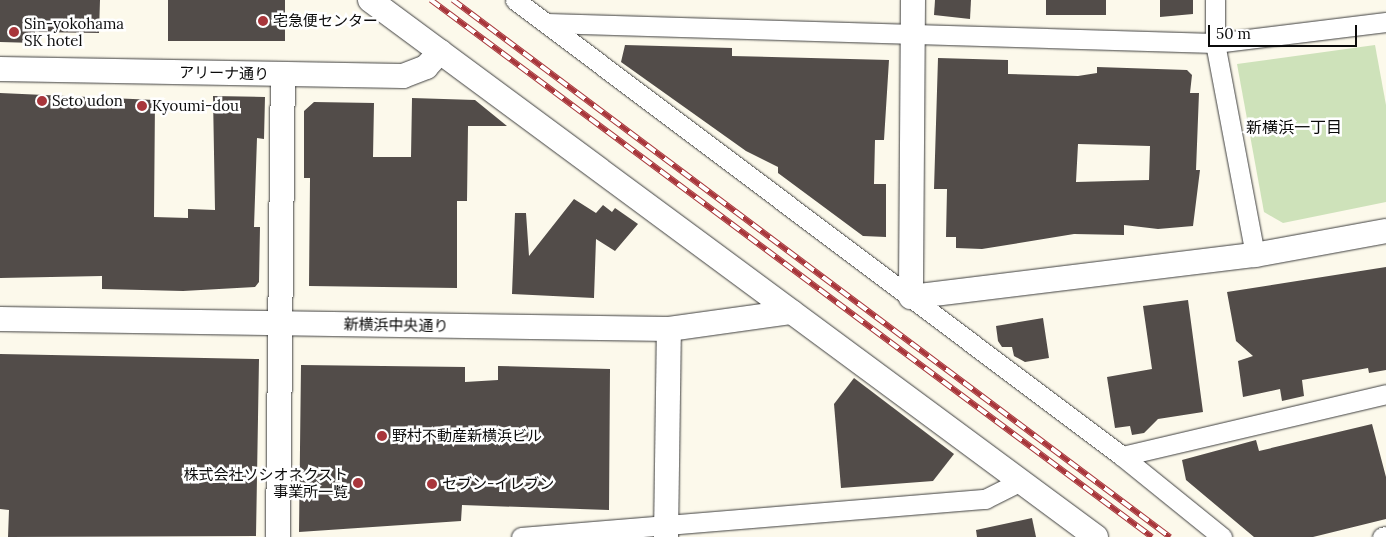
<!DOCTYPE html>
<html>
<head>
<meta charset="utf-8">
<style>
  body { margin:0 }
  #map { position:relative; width:1386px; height:537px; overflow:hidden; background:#fcf9eb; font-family:Lora,"Noto Sans JP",serif }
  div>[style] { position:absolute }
  .green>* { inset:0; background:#cee2ba }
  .building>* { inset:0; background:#524c49; transform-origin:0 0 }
  .roads { filter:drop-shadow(0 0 1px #3e3e3e) drop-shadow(0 0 1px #3e3e3e) }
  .minor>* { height:19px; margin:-9.5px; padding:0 9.5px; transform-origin:9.5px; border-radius:9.5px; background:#fff }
  .tertiary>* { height:24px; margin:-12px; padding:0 12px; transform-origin:12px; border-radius:12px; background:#fff }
  .rail>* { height:5.5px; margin-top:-2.75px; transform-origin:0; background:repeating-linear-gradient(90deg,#fff 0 11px,#a8363b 0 22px); box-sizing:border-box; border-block:1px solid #a8363b }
  .dots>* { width:14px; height:14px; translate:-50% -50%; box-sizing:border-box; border:2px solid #fff; border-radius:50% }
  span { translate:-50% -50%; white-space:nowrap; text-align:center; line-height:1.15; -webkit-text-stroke:5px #fff; paint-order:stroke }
  .poi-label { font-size:15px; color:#0b0b0b }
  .left { translate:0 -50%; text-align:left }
  .right { translate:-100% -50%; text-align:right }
  .street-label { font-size:15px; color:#0b0b0b }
  .neighbourhood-label { font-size:16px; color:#0b0b0b }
  .scale { position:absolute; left:1208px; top:25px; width:149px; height:22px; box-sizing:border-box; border:2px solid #0b0b0b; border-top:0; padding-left:6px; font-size:15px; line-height:18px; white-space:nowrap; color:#0b0b0b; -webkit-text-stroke:4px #fff; paint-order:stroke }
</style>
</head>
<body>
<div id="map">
  <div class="green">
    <i style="clip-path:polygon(1375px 45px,1386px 105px,1386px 202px,1283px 223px,1264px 212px,1237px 64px)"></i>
  </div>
  <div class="building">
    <i style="clip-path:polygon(0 0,100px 0,99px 33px,35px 32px,35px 43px,0 42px)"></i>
    <i style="left:168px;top:0;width:117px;height:41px"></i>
    <i style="clip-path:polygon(935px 0,971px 0,970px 19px,934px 15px)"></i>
    <i style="left:1046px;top:0;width:60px;height:15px"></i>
    <i style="clip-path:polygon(1160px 0,1193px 0,1193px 14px,1160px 17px)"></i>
    <i style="clip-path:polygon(625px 45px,732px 48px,732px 56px,889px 60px,884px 140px,875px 140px,874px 184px,886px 184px,886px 237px,863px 236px,778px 173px,778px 167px,746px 151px,621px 62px)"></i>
    <i style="clip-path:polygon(evenodd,938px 58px,1008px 60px,1008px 74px,1078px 76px,1097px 73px,1097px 67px,1187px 70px,1192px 75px,1190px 93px,1199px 93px,1196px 170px,1200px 170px,1193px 226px,1158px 229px,1124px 225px,1124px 235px,1074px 234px,982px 249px,956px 248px,956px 237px,946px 237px,947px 189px,934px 189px,938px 58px,1078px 144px,1150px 146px,1149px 180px,1076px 182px,1078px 144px)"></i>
    <i style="clip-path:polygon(0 93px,155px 100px,154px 217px,188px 218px,188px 209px,215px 210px,213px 96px,265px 97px,264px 139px,257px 138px,254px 227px,260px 227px,259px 282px,255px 287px,183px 291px,102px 289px,102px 276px,0 278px)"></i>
    <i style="clip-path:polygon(412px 98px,475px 100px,507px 126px,468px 126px,467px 201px,457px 201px,457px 288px,309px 286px,310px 178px,304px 178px,304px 111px,314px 102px,374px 103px,373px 157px,411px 157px)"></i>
    <i style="clip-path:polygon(574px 199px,596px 213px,603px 205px,612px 212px,615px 208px,638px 224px,615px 251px,596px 239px,594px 298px,512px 294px,515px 213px,526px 213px,529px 256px)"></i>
    <i style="clip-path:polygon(1386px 267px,1386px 370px,1369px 373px,1368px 368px,1302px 380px,1304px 396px,1282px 401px,1280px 389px,1243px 397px,1238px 361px,1253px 356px,1236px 341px,1227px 292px)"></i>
    <i style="clip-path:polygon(1188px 300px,1203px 412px,1158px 419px,1144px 433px,1132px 435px,1130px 426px,1115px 428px,1107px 377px,1152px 369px,1143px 306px)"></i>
    <i style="clip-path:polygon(1043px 318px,1049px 358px,1025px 362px,1014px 356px,1012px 347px,1002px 347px,998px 341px,996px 326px)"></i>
    <i style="clip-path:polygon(0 354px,259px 359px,256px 536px,8px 537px,9px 510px,0 509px)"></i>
    <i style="clip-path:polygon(301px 365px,465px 367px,465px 382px,498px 380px,498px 366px,610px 369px,609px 510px,462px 505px,461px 521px,299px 532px)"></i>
    <i style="clip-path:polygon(854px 378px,954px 454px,933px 481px,841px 488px,834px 404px)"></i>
    <i style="clip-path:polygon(1372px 424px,1386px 477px,1386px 519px,1313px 537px,1254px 537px,1186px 480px,1182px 460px,1256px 440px,1259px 451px)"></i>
    <i style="clip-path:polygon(1032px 518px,1036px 537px,977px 537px,976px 530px)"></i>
  </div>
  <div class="roads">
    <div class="minor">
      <i style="left:515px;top:0;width:759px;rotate:36.92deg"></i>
      <i style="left:1122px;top:456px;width:129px;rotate:39deg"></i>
      <i style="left:1215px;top:0;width:43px;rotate:90deg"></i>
      <i style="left:1215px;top:43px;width:216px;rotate:79.3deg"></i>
      <i style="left:547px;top:23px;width:668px;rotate:1.71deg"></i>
      <i style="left:1215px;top:43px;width:172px;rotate:-7deg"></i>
      <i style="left:1122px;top:456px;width:271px;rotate:-13.2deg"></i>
      <i style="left:521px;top:537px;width:466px;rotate:-4.7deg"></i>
      <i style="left:985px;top:499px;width:40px;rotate:-26.6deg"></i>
      <i style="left:1382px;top:537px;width:4px;rotate:-14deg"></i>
    </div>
    <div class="tertiary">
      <i style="left:370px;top:0;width:903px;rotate:36.49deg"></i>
      <i style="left:913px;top:0;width:297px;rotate:90.4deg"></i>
      <i style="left:911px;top:297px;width:347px;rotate:-7deg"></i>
      <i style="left:1255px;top:255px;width:133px;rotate:-10.4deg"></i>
      <i style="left:0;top:69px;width:403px;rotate:1deg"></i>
      <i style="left:403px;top:76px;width:25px;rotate:-21deg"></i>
      <i style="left:426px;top:67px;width:21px;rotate:-47deg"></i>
      <i style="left:0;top:319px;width:669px;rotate:0.86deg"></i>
      <i style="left:669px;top:329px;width:124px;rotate:-7.9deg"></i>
      <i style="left:278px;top:537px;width:463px;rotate:-89.4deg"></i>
      <i style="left:666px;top:537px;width:208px;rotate:-89.2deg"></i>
    </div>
  </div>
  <div class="rail">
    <i style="left:431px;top:0;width:899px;rotate:36.68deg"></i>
    <i style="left:453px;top:0;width:896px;rotate:36.83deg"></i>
  </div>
  <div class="dots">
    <i style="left:263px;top:21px;background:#a8363b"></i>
    <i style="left:14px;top:32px;background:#a8363b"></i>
    <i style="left:42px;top:101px;background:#a8363b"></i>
    <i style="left:142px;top:106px;background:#a8363b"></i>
    <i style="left:382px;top:436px;background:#a8363b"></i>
    <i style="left:358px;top:483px;background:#a8363b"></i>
    <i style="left:432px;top:484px;background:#a8363b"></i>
  </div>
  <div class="poi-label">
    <span class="left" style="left:273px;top:21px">宅急便センター</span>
    <span class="left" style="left:24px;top:32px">Sin-yokohama<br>SK hotel</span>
    <span class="left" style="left:52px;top:101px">Seto udon</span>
    <span class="left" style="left:152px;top:106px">Kyoumi-dou</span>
    <span class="left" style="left:392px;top:436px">野村不動産新横浜ビル</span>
    <span class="right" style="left:348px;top:483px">株式会社ソシオネクスト<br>事業所一覧</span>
    <span class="left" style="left:442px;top:484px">セブン-イレブン</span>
  </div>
  <div class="street-label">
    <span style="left:224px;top:73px;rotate:1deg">アリーナ通り</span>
    <span style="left:396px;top:325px;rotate:1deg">新横浜中央通り</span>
  </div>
  <div class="neighbourhood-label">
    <span style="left:1294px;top:127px">新横浜一丁目</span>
  </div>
  <div class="scale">50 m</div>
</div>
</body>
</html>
